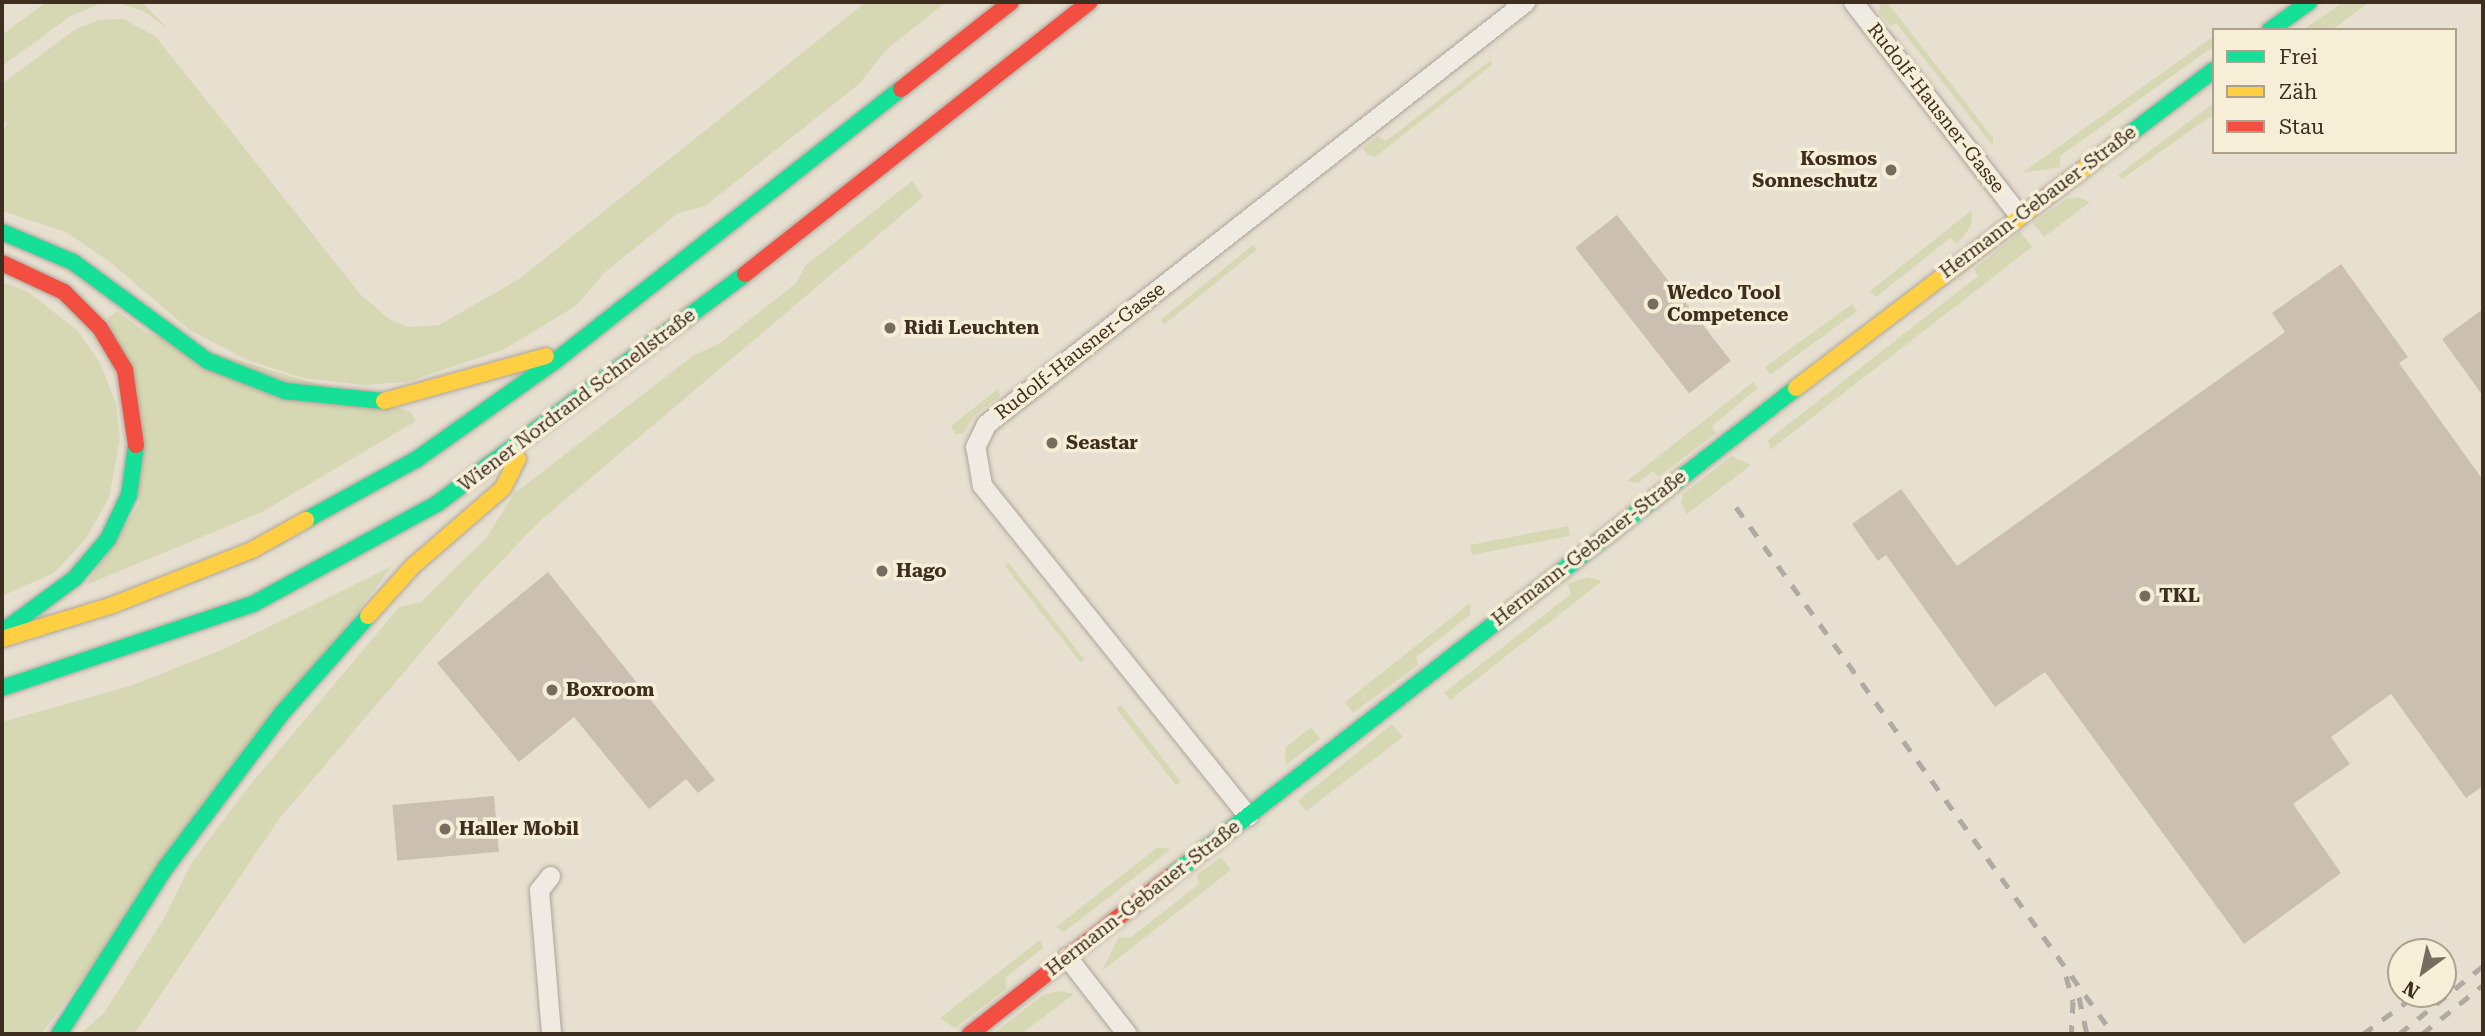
<!DOCTYPE html>
<html>
<head>
<meta charset="utf-8">
<style>
  body { margin:0 }
  #map { position:relative; width:2485px; height:1036px; overflow:hidden; background:#e7e0d1; font-family:"Roboto Serif",serif }
  div>[style] { position:absolute }
  .green>* { inset:0; background:#d6d7b3; transform-origin:0 0 }
  .building>* { inset:0; background:#cbbfb2; transform-origin:0 0 }
  .roads { filter:drop-shadow(0 0 2px #ada599) drop-shadow(0 0 2px #ada599) }
  .street>* { height:19px; margin:-9.5px; padding:0 9.5px; transform-origin:9.5px; border-radius:9.5px; background:#efebe3 }
  .fast>* { height:16px; margin:-8px; padding:0 8px; transform-origin:8px; border-radius:8px; background:#16e098 }
  .slow>* { height:16px; margin:-8px; padding:0 8px; transform-origin:8px; border-radius:8px; background:#ffcf43 }
  .jam>* { height:16px; margin:-8px; padding:0 8px; transform-origin:8px; border-radius:8px; background:#f24e42 }
  .rail>* { height:5px; margin-top:-2.5px; transform-origin:0; background:repeating-linear-gradient(90deg,#afaaa2 0 12px,transparent 0 24px) }
  .dots>* { width:19px; height:19px; translate:-50% -50%; box-sizing:border-box; border:4px solid #f7eed8; border-radius:50% }
  span { translate:-50% -50%; white-space:nowrap; text-align:center; line-height:1.15; -webkit-text-stroke:7px #f7eed8; paint-order:stroke }
  .street-label { font-size:19px; color:#3d2e20 }
  .poi-label { font-size:19px; color:#3d2e20; font-weight:700 }
  .right { translate:-100% -50%; text-align:right }
  .left { translate:0 -50%; text-align:left }
  .frame { position:absolute; inset:0; border:4px solid #3d2e20; pointer-events:none }
  .legend { position:absolute; left:2212px; top:28px; width:245px; height:126px; box-sizing:border-box; background:#f7eed8; border:2px solid #ada18e; margin:0; padding:9px 12px; list-style:none; font-size:21px; color:#3d2e20 }
  .legend li { display:flex; align-items:center; gap:14px; height:35px }
  .legend b { width:35px; border:2px solid #ada18e }
  .north { position:absolute; left:2387px; top:938px; width:70px; height:70px; box-sizing:border-box; background:#f7eed8; border:2px solid #ada18e; border-radius:50%; rotate:213deg; font-size:19px; font-weight:700; line-height:28px; text-align:center; color:#3d2e20 }
  .north::after { content:''; display:block; margin:auto; width:24px; height:32px; background:#786c5e; clip-path:polygon(50% 0,100% 100%,50% 72%,0 100%) }
</style>
</head>
<body>
<div id="map">
  <div class="green">
    <i style="clip-path:polygon(46px 2px,142px 2px,168px 29px,143px 11px,117px 3px,99px 4px,69px 17px,2px 66px,2px 35px)"></i>
    <i style="clip-path:polygon(866px 2px,946px 2px,886px 50px,859px 84px,705px 206px,678px 213px,604px 273px,577px 305px,503px 350px,406px 382px,363px 385px,303px 378px,247px 360px,191px 331px,110px 262px,66px 232px,2px 211px,2px 130px,7px 125px,2px 119px,2px 84px,76px 29px,99px 20px,124px 19px,156px 37px,361px 295px,389px 319px,408px 327px,439px 325px,519px 279px)"></i>
    <i style="clip-path:polygon(1881px 2px,1887px 2px,1993px 138px,1993px 146px,1896px 23px,1891px 26px,1879px 12px)"></i>
    <i style="clip-path:polygon(2343px 2px,2370px 2px,2331px 30px,2303px 30px)"></i>
    <i style="clip-path:polygon(2214px 36px,2214px 46px,2060px 156px,2060px 167px,2022px 173px)"></i>
    <i style="clip-path:polygon(1491px 60px,1492px 65px,1375px 157px,1368px 155px,1363px 148px,1378px 136px,1386px 141px)"></i>
    <i style="clip-path:polygon(2214px 103px,2214px 114px,2122px 179px,2118px 175px)"></i>
    <i style="clip-path:polygon(912px 181px,923px 197px,541px 520px,480px 583px,279px 819px,134px 1034px,80px 1034px,104px 1013px,165px 917px,192px 862px,245px 791px,399px 607px,421px 602px,486px 538px,515px 493px,694px 355px,719px 344px,796px 283px,805px 266px)"></i>
    <i style="clip-path:polygon(2078px 197px,2090px 202px,2044px 237px,2033px 223px,2066px 199px)"></i>
    <i style="clip-path:polygon(1972px 210px,1971px 226px,1957px 244px,1950px 238px,1876px 297px,1870px 291px)"></i>
    <i style="clip-path:polygon(2020px 232px,2032px 247px,1770px 450px,1768px 440px,1978px 276px,1974px 269px)"></i>
    <i style="left:1253px;top:245px;width:6px;height:119px;rotate:51deg"></i>
    <i style="clip-path:polygon(2px 282px,27px 291px,78px 331px,100px 363px,116px 404px,120px 440px,109px 498px,85px 540px,54px 573px,2px 596px)"></i>
    <i style="left:1852px;top:304px;width:9px;height:108px;rotate:54deg"></i>
    <i style="clip-path:polygon(117px 311px,147px 333px,411px 412px,416px 421px,262px 512px,86px 585px,140px 503px,108px 318px)"></i>
    <i style="clip-path:polygon(1753px 382px,1758px 388px,1712px 426px,1716px 433px,1658px 477px,1653px 471px,1638px 483px,1627px 481px)"></i>
    <i style="clip-path:polygon(998px 389px,1000px 396px,974px 416px,963px 434px,955px 434px,951px 426px)"></i>
    <i style="clip-path:polygon(1732px 456px,1751px 465px,1687px 514px,1681px 503px,1683px 494px)"></i>
    <i style="left:1568px;top:526px;width:10px;height:100px;rotate:79deg"></i>
    <i style="left:1009px;top:563px;width:122px;height:5px;rotate:52deg"></i>
    <i style="clip-path:polygon(392px 566px,41px 1034px,2px 1034px,2px 722px,133px 685px,224px 649px)"></i>
    <i style="clip-path:polygon(1587px 577px,1602px 581px,1450px 700px,1444px 693px,1571px 594px,1568px 584px)"></i>
    <i style="clip-path:polygon(1470px 603px,1470px 615px,1416px 657px,1418px 665px,1353px 713px,1345px 702px)"></i>
    <i style="left:1121px;top:705px;width:97px;height:6px;rotate:52deg"></i>
    <i style="clip-path:polygon(1392px 724px,1403px 737px,1306px 811px,1298px 801px)"></i>
    <i style="clip-path:polygon(1311px 727px,1320px 739px,1286px 765px,1285px 748px)"></i>
    <i style="clip-path:polygon(1158px 847px,1171px 849px,1064px 932px,1056px 927px)"></i>
    <i style="clip-path:polygon(1221px 857px,1231px 870px,1102px 971px,1119px 937px,1130px 938px,1199px 884px,1197px 875px)"></i>
    <i style="clip-path:polygon(1040px 940px,1043px 948px,1005px 978px,1007px 988px,955px 1028px,940px 1018px)"></i>
    <i style="clip-path:polygon(1059px 991px,1074px 994px,1021px 1034px,993px 1034px,1043px 995px)"></i>
  </div>
  <div class="building">
    <i style="left:1617px;top:215px;width:185px;height:53px;rotate:52deg"></i>
    <i style="clip-path:polygon(2341px 264px,2408px 357px,2399px 363px,2483px 480px,2483px 786px,2466px 798px,2391px 694px,2331px 737px,2350px 764px,2293px 804px,2341px 873px,2244px 944px,2045px 672px,1995px 707px,1886px 555px,1878px 561px,1852px 524px,1901px 489px,1957px 566px,2285px 332px,2272px 313px)"></i>
    <i style="clip-path:polygon(2483px 309px,2483px 396px,2442px 339px)"></i>
    <i style="clip-path:polygon(548px 572px,715px 780px,698px 793px,686px 779px,649px 809px,574px 717px,519px 762px,437px 663px)"></i>
    <i style="left:494px;top:796px;width:56px;height:102px;rotate:85deg"></i>
  </div>
  <div class="roads">
    <div class="street">
      <i style="left:1853px;top:2px;width:269px;rotate:52.1deg"></i>
      <i style="left:1248px;top:816px;width:425px;rotate:-128.8deg"></i>
      <i style="left:982px;top:485px;width:39px;rotate:-100deg"></i>
      <i style="left:975px;top:447px;width:25px;rotate:-64deg"></i>
      <i style="left:986px;top:424px;width:685px;rotate:-38.06deg"></i>
      <i style="left:550px;top:876px;width:18px;rotate:128deg"></i>
      <i style="left:539px;top:890px;width:144px;rotate:85.2deg"></i>
      <i style="left:1067px;top:957px;width:98px;rotate:52.1deg"></i>
    </div>
    <div class="fast">
      <i style="left:2270px;top:30px;width:48px;rotate:-35.7deg"></i>
      <i style="left:2119px;top:142px;width:119px;rotate:-37.2deg"></i>
      <i style="left:2px;top:232px;width:77px;rotate:22.9deg"></i>
      <i style="left:73px;top:262px;width:167px;rotate:36.3deg"></i>
      <i style="left:208px;top:361px;width:83px;rotate:21.3deg"></i>
      <i style="left:285px;top:391px;width:100px;rotate:5.8deg"></i>
      <i style="left:306px;top:520px;width:127px;rotate:-28.8deg"></i>
      <i style="left:417px;top:459px;width:169px;rotate:-35.4deg"></i>
      <i style="left:555px;top:361px;width:440px;rotate:-38.2deg"></i>
      <i style="left:2px;top:632px;width:91px;rotate:-36.5deg"></i>
      <i style="left:75px;top:578px;width:51px;rotate:-49.8deg"></i>
      <i style="left:108px;top:539px;width:49px;rotate:-64.5deg"></i>
      <i style="left:129px;top:495px;width:50px;rotate:-82deg"></i>
      <i style="left:2px;top:688px;width:265px;rotate:-18.5deg"></i>
      <i style="left:253px;top:604px;width:211px;rotate:-28.6deg"></i>
      <i style="left:438px;top:503px;width:383px;rotate:-36.7deg"></i>
      <i style="left:1171px;top:876px;width:793px;rotate:-37.98deg"></i>
      <i style="left:59px;top:1034px;width:198px;rotate:-57.4deg"></i>
      <i style="left:166px;top:867px;width:193px;rotate:-53deg"></i>
      <i style="left:282px;top:713px;width:130px;rotate:-48.4deg"></i>
    </div>
    <div class="slow">
      <i style="left:1796px;top:388px;width:406px;rotate:-37.3deg"></i>
      <i style="left:384px;top:401px;width:168px;rotate:-15.5deg"></i>
      <i style="left:368px;top:616px;width:67px;rotate:-48deg"></i>
      <i style="left:413px;top:566px;width:119px;rotate:-40.9deg"></i>
      <i style="left:503px;top:488px;width:33px;rotate:-63deg"></i>
      <i style="left:2px;top:639px;width:113px;rotate:-17deg"></i>
      <i style="left:110px;top:606px;width:153px;rotate:-21.5deg"></i>
      <i style="left:252px;top:550px;width:62px;rotate:-29.1deg"></i>
    </div>
    <div class="jam">
      <i style="left:901px;top:89px;width:140px;rotate:-38.3deg"></i>
      <i style="left:2px;top:263px;width:68px;rotate:25.1deg"></i>
      <i style="left:64px;top:292px;width:51px;rotate:45deg"></i>
      <i style="left:100px;top:328px;width:49px;rotate:59.2deg"></i>
      <i style="left:125px;top:370px;width:76px;rotate:81.7deg"></i>
      <i style="left:745px;top:274px;width:439px;rotate:-38.3deg"></i>
      <i style="left:970px;top:1034px;width:256px;rotate:-38.2deg"></i>
    </div>
  </div>
  <div class="rail">
    <i style="left:1736px;top:507px;width:648px;rotate:54.42deg"></i>
    <i style="left:2066px;top:976px;width:26px;rotate:74deg"></i>
    <i style="left:2073px;top:1001px;width:33px;rotate:93deg"></i>
    <i style="left:2079px;top:997px;width:38px;rotate:78deg"></i>
    <i style="left:2363px;top:1034px;width:67px;rotate:-36.5deg"></i>
    <i style="left:2399px;top:1034px;width:108px;rotate:-39deg"></i>
    <i style="left:2422px;top:1034px;width:78px;rotate:-38.8deg"></i>
  </div>
  <div class="dots">
    <i style="left:1891px;top:170px;background:#786c5e"></i>
    <i style="left:1653px;top:304px;background:#786c5e"></i>
    <i style="left:890px;top:328px;background:#786c5e"></i>
    <i style="left:1052px;top:443px;background:#786c5e"></i>
    <i style="left:882px;top:571px;background:#786c5e"></i>
    <i style="left:2145px;top:596px;background:#786c5e"></i>
    <i style="left:552px;top:690px;background:#786c5e"></i>
    <i style="left:445px;top:829px;background:#786c5e"></i>
  </div>
  <div class="street-label">
    <span style="left:1936px;top:108px;rotate:52deg">Rudolf-Hausner-Gasse</span>
    <span style="left:2038px;top:202px;rotate:-37deg">Hermann-Gebauer-Straße</span>
    <span style="left:1080px;top:351px;rotate:-38deg">Rudolf-Hausner-Gasse</span>
    <span style="left:577px;top:400px;rotate:-37deg">Wiener Nordrand Schnellstraße</span>
    <span style="left:1589px;top:548px;rotate:-38deg">Hermann-Gebauer-Straße</span>
    <span style="left:1143px;top:898px;rotate:-38deg">Hermann-Gebauer-Straße</span>
  </div>
  <div class="poi-label">
    <span class="right" style="left:1877px;top:170px">Kosmos<br>Sonneschutz</span>
    <span class="left" style="left:1667px;top:304px">Wedco Tool<br>Competence</span>
    <span class="left" style="left:904px;top:328px">Ridi Leuchten</span>
    <span class="left" style="left:1066px;top:443px">Seastar</span>
    <span class="left" style="left:896px;top:571px">Hago</span>
    <span class="left" style="left:2159px;top:596px">TKL</span>
    <span class="left" style="left:566px;top:690px">Boxroom</span>
    <span class="left" style="left:459px;top:829px">Haller Mobil</span>
  </div>
  <div class="frame"></div>
  <ul class="legend">
  <li><b style="height:9px;background:#16e098"></b>Frei</li>
  <li><b style="height:9px;background:#ffcf43"></b>Zäh</li>
  <li><b style="height:9px;background:#f24e42"></b>Stau</li>
  </ul>
  <div class="north">N</div>
</div>
</body>
</html>
